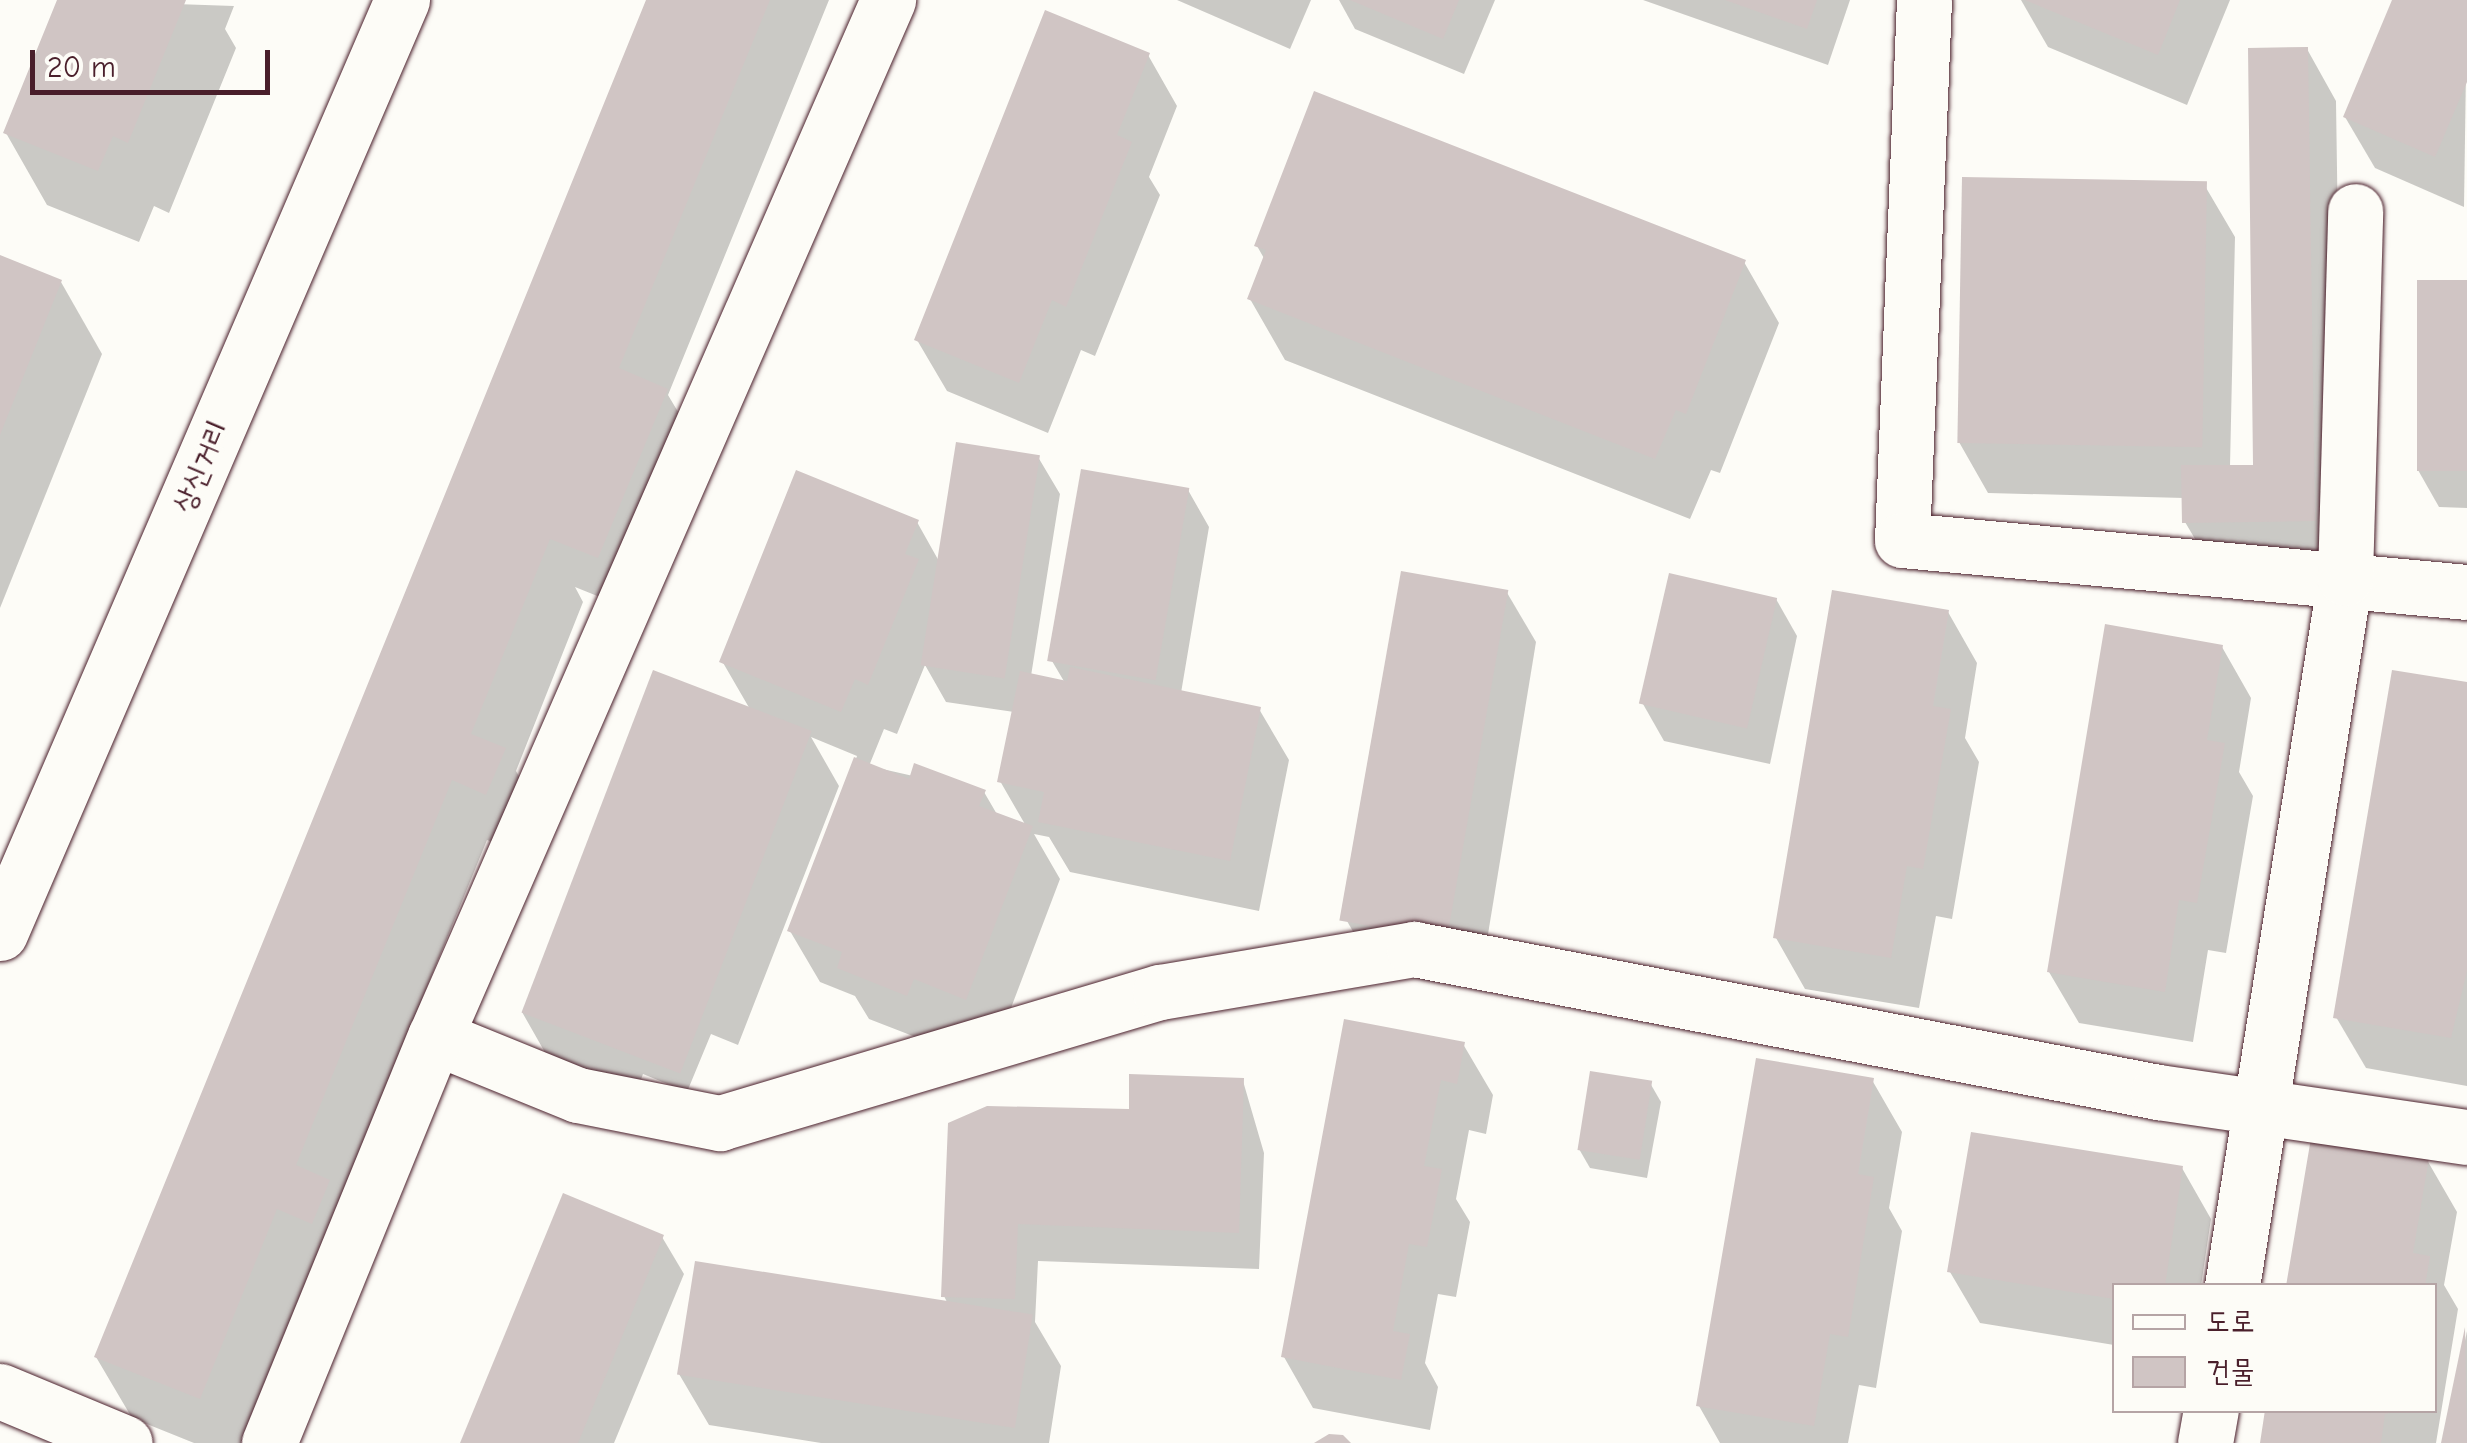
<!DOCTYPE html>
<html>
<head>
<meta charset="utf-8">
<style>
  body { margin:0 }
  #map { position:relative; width:2467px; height:1443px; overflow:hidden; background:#fdfcf7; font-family:"Comic Neue","Poor Story",sans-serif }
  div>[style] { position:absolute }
  .shadow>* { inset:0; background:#0003 }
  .building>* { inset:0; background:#d0c5c4; transform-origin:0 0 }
  .roads { filter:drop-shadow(0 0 2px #4a1f2b) drop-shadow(0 0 2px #4a1f2b) }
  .minor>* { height:55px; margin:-27.5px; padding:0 27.5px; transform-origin:27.5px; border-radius:27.5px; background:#fdfcf7 }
  .secondary>* { height:55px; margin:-27.5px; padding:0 27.5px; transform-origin:27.5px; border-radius:27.5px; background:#fdfcf7 }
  span { translate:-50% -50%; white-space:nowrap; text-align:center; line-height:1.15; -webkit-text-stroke:9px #fdfcf7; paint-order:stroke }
  .street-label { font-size:30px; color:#4a1f2b }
  .legend { position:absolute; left:2112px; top:1283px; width:325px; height:130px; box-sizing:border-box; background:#fdfcf7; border:2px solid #b5a4a5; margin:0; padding:12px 18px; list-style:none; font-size:30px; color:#4a1f2b }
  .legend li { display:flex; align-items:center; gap:20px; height:50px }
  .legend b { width:50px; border:2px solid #b5a4a5 }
  .scale { position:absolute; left:30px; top:50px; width:240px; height:45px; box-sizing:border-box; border:5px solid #4a1f2b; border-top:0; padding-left:12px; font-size:30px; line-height:35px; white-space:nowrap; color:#4a1f2b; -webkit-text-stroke:8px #fdfcf7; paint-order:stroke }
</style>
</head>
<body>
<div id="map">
  <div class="shadow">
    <i style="clip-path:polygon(59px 0,234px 6px,225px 29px,236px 48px,169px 213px,154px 206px,139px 242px,47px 205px,6px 133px)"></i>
    <i style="clip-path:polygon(649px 0,829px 0,668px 395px,696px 442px,627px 608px,575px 587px,583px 602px,516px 771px,539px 812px,521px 854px,487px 840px,241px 1443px,194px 1443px,132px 1418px,96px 1357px)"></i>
    <i style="clip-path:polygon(1177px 0,1311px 0,1290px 49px)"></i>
    <i style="clip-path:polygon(1339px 0,1495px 0,1464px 74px,1355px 29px)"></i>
    <i style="clip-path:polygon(1643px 0,1850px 0,1828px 65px)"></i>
    <i style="clip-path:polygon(2021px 0,2230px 0,2187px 105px,2048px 47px)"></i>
    <i style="clip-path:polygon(2395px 0,2467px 0,2464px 207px,2375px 168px,2345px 117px)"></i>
    <i style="clip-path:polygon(2307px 49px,2336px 101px,2343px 571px,2215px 573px,2185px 522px,2184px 498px,1988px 493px,1959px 442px,2205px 186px,2235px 237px,2230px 467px,2256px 467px)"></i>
    <i style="clip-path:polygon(1148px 55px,1177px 106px,1149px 177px,1160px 195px,1095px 356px,1081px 350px,1048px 433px,947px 391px,917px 340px)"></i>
    <i style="clip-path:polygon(1257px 246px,1744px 262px,1779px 323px,1720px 473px,1711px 470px,1690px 519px,1285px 360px,1250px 299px,1265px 260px)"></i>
    <i style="clip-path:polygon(0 257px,61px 282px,102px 354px,0 608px)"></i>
    <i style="clip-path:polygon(2467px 283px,2467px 508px,2439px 507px,2418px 470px)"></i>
    <i style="clip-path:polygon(evenodd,1038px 457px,1060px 494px,1031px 676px,1065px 683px,1052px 661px,1188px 490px,1209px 527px,1181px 693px,1259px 709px,1289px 760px,1259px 911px,1070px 872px,1049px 837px,1034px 834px,1060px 879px,995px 1050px,936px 1045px,869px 1019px,855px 996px,820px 982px,790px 931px,857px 756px,811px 737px,839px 786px,738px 1045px,711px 1034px,687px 1092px,643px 1074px,635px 1096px,551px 1063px,522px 1012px,751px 711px,722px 661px,917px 522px,940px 563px,1038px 457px,925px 665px,946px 702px,1014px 712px,1000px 781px,1026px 826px,998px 816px,984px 792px,869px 766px,884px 729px,897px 734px,925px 665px)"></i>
    <i style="clip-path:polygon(1506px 591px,1536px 642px,1479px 989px,1376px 972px,1347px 921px)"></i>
    <i style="clip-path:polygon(1776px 599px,1797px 636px,1770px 764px,1664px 741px,1643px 704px)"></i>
    <i style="clip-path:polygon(1948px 612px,1977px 663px,1965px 738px,1979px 762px,1952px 919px,1936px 916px,1919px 1008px,1805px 989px,1776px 938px)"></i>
    <i style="clip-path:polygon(2222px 647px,2251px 698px,2239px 772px,2253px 796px,2226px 953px,2208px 950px,2193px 1042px,2079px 1023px,2049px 972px)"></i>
    <i style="clip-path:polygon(2467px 685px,2467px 1086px,2366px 1068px,2336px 1017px)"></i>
    <i style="clip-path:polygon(1346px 1022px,1463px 1044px,1493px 1095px,1486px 1134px,1469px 1130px,1456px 1199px,1470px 1222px,1456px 1297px,1438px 1294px,1425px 1363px,1438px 1387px,1430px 1430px,1313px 1408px,1284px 1357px)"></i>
    <i style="clip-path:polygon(1872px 1080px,1902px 1132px,1889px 1208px,1902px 1231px,1876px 1388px,1859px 1385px,1848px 1443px,1720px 1443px,1699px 1406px)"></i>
    <i style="clip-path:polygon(1243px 1081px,1264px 1153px,1259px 1269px,1038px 1261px,1035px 1322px,1061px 1366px,1049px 1443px,821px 1443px,709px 1425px,679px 1374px,947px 1302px,944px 1296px,1131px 1111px)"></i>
    <i style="clip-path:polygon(1650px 1083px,1661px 1102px,1647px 1178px,1590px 1168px,1579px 1149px)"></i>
    <i style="clip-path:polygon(2427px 1160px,2457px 1212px,2444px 1285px,2458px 1309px,2436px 1443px,2262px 1443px,2268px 1410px,2434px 1410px,2434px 1286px,2289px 1286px)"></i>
    <i style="clip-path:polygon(2182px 1168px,2211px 1219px,2201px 1286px,2114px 1286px,2114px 1345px,1980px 1323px,1950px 1272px)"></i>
    <i style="clip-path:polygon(662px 1237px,684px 1274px,614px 1443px,462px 1443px)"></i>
    <i style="clip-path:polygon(2467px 1331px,2467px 1443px,2444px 1443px)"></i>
  </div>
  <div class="building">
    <i style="clip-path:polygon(57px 0,186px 0,128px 143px,113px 136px,98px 171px,3px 133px)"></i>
    <i style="clip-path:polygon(646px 0,770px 0,619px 368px,668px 389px,598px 558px,550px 539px,471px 734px,506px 748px,486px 795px,452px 780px,296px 1165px,330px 1180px,312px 1224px,277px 1209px,200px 1399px,94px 1357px)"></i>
    <i style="clip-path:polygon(1350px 0,1459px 0,1443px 39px)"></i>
    <i style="clip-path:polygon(1725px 0,1817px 0,1807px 29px)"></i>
    <i style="clip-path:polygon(2025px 0,2180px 0,2158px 55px)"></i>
    <i style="clip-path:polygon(2392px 0,2467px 0,2467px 82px,2435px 157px,2343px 117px)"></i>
    <i style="clip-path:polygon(1045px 10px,1150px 53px,1117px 135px,1132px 142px,1066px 307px,1052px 300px,1019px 383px,914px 340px)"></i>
    <i style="clip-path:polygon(2308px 47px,2315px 521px,2182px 523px,2181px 465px,2253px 465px,2248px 48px)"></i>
    <i style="clip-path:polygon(1314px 91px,1746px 260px,1686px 414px,1676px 410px,1655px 459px,1247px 299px,1266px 250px,1254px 246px)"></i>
    <i style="left:1962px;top:177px;width:245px;height:266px;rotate:1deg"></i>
    <i style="clip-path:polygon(0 255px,62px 280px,0 435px)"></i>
    <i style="left:2417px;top:280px;width:50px;height:191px"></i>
    <i style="left:956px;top:442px;width:85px;height:226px;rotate:9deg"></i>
    <i style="left:1081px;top:469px;width:110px;height:195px;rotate:10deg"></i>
    <i style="clip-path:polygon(796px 470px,919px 520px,905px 554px,919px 559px,868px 685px,855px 679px,841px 712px,719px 662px)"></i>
    <i style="left:1401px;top:571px;width:109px;height:355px;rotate:10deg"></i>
    <i style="left:1669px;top:573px;width:111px;height:134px;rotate:13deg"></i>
    <i style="clip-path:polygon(1832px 590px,1949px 610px,1933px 706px,1951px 709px,1923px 869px,1907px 866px,1891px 958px,1773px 938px)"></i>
    <i style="clip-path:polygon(2105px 624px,2223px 645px,2207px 740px,2225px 743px,2197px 903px,2179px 900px,2165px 992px,2047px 972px)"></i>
    <i style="clip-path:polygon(1070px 667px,1261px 707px,1230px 861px,1038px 822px,1044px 792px,997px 782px,1020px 671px,1067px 681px)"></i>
    <i style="left:653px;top:670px;width:170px;height:367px;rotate:21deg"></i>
    <i style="clip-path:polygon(2392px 670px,2467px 682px,2467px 971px,2451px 1038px,2333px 1018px)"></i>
    <i style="clip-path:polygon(854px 757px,909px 779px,914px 763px,986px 790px,979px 806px,1033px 826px,966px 1000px,914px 979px,907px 996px,837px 968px,842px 952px,787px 931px)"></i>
    <i style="clip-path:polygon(1344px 1019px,1465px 1042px,1457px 1084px,1441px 1080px,1424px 1166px,1442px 1169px,1427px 1247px,1409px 1244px,1393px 1331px,1410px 1334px,1401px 1380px,1281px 1357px)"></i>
    <i style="clip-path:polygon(1756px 1058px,1874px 1078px,1858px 1174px,1874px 1177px,1848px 1337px,1830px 1334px,1814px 1426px,1696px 1406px)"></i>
    <i style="left:1590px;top:1071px;width:63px;height:80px;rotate:9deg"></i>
    <i style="clip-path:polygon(1129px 1074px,1244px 1078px,1239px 1233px,1018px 1224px,1015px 1299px,941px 1297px,948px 1123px,987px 1106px,1129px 1109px)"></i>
    <i style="clip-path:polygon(1971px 1132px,2183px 1166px,2165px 1286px,2114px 1286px,2114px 1299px,1947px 1272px)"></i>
    <i style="clip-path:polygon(2311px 1138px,2429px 1158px,2413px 1253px,2430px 1256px,2425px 1286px,2286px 1286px)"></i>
    <i style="clip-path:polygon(563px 1193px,664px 1235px,578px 1443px,460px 1443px)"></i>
    <i style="left:695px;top:1261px;width:342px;height:115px;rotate:9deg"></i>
    <i style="clip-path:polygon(2465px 1327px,2467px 1443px,2441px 1443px)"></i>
    <i style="clip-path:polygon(2265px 1410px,2404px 1410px,2385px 1414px,2381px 1443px,2260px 1443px)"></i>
    <i style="clip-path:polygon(1329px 1434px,1343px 1435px,1351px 1443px,1314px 1443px)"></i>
  </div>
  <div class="roads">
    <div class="minor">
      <i style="left:1924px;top:0;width:540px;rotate:92.33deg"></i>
      <i style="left:1902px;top:540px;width:567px;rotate:5.26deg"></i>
      <i style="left:435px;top:1037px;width:154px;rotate:22.1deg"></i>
      <i style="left:578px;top:1095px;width:145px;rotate:11.2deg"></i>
      <i style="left:720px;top:1123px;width:459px;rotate:-16.6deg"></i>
      <i style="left:1160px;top:992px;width:258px;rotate:-9.6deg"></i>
      <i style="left:1414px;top:949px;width:758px;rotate:10.88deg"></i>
      <i style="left:2158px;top:1092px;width:312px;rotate:8.3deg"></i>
      <i style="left:2232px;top:1286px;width:717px;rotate:-80.93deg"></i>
      <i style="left:2345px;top:578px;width:367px;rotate:-88.4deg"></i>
      <i style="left:0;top:1391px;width:135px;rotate:22.6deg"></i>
      <i style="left:269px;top:1443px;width:439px;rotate:-67.8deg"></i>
      <i style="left:435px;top:1037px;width:1132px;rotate:-66.4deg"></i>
      <i style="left:2205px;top:1443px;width:34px;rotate:-80deg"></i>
    </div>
    <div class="secondary">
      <i style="left:0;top:933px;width:1016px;rotate:-66.69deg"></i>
    </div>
  </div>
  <div class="street-label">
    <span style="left:201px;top:467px;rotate:-67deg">상신거리</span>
  </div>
  <ul class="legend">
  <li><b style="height:12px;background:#fdfcf7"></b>도로</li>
  <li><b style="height:28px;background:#d0c5c4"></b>건물</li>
  </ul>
  <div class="scale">20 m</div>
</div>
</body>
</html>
